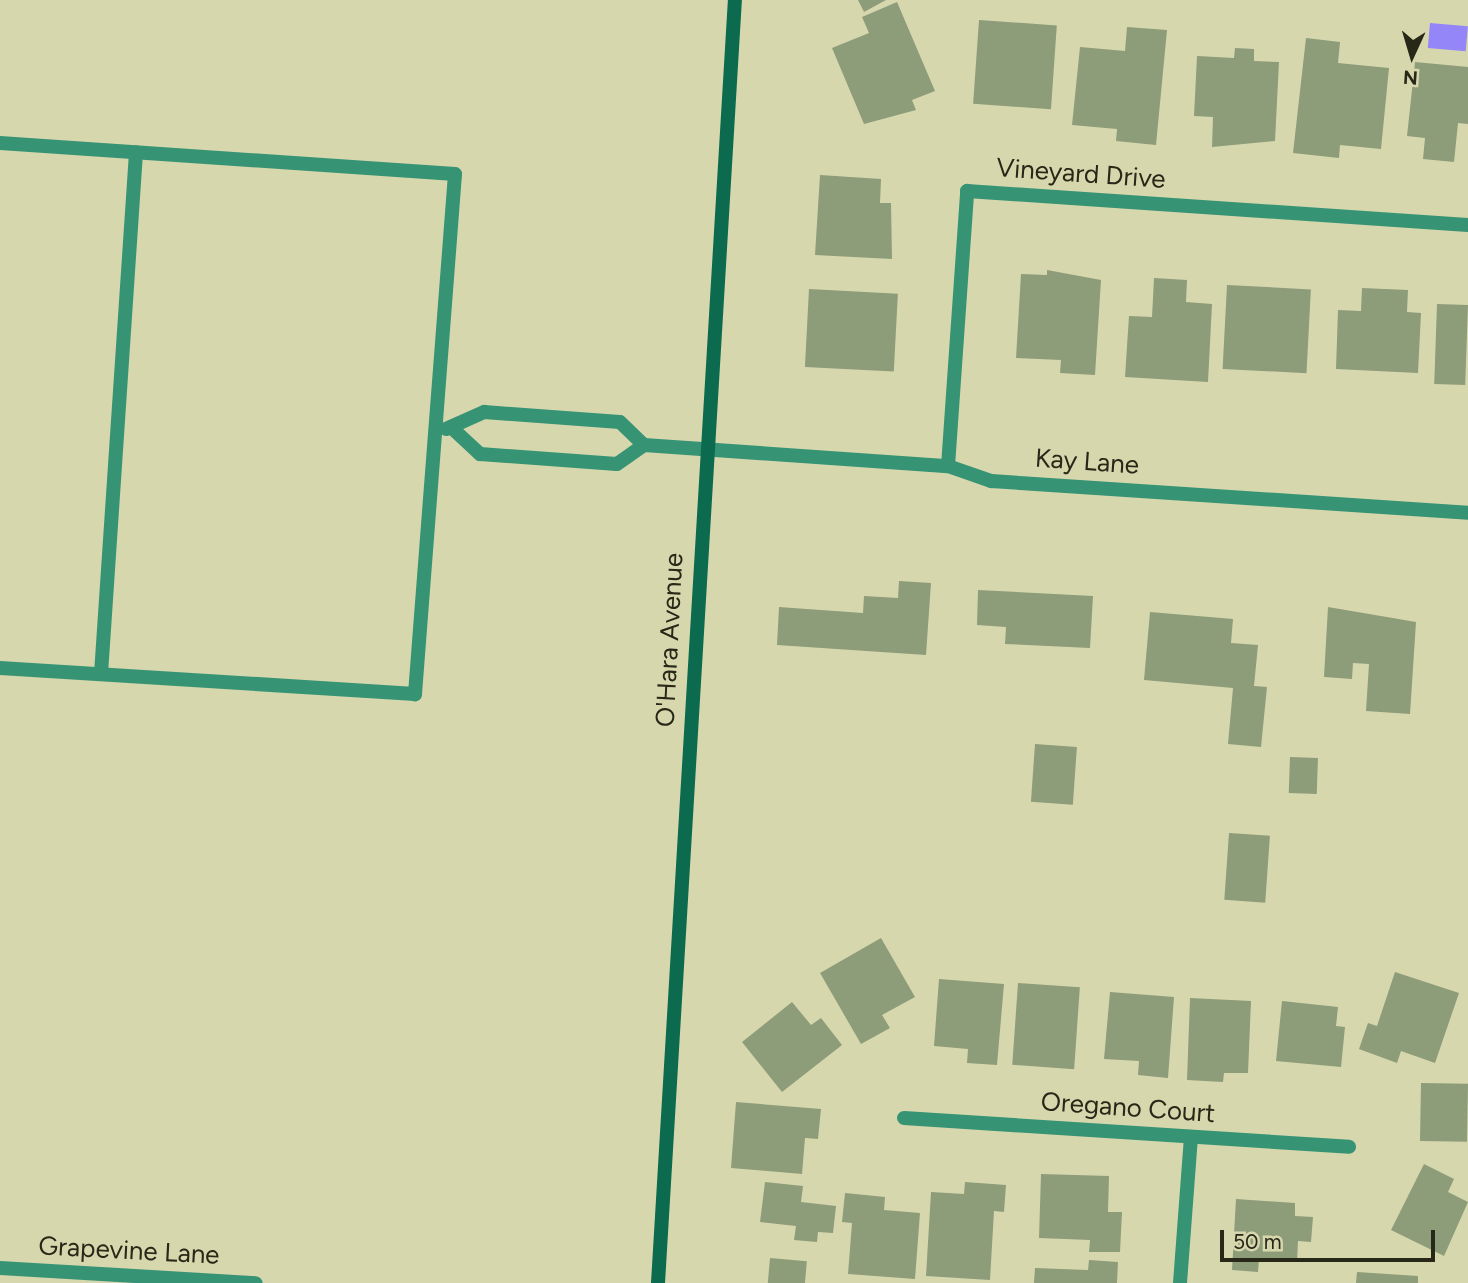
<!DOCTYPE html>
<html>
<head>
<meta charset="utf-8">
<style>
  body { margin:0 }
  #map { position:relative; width:1468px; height:1283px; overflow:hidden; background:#d7d7ae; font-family:Figtree,sans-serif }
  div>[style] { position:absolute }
  .water>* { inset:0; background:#9485f9; transform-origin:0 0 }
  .building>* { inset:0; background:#8d9c79; transform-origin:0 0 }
  .minor>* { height:14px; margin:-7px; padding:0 7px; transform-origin:7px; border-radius:7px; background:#369474 }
  .secondary>* { height:14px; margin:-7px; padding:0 7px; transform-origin:7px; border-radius:7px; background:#0c6a4f }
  span { translate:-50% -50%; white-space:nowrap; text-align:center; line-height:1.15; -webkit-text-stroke:5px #d7d7ae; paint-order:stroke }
  .street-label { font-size:26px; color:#282818 }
  .north { position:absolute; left:1377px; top:21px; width:70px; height:70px; -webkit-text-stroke:5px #d7d7ae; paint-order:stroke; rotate:184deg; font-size:19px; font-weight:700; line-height:28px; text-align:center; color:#282818 }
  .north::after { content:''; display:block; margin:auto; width:24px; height:32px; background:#282818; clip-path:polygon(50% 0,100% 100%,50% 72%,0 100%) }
  .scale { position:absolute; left:1220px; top:1230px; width:215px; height:32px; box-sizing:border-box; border:4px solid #282818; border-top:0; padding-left:9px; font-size:21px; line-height:24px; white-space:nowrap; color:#282818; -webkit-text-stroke:5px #d7d7ae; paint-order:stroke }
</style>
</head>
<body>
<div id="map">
  <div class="water">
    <i style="left:1430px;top:23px;width:38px;height:25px;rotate:5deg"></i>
  </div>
  <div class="building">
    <i style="clip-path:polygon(858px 0,886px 0,864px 12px)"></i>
    <i style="clip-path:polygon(897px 2px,935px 91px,912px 100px,916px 110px,864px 124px,832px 48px,869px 33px,862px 17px)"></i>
    <i style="left:979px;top:20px;width:78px;height:84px;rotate:4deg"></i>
    <i style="clip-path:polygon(1127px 27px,1167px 30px,1156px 145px,1116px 141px,1117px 129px,1072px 125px,1080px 47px,1125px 51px)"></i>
    <i style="clip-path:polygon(1306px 38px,1340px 42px,1338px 63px,1389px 68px,1381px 149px,1340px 145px,1339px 158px,1293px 153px)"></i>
    <i style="clip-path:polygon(1235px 48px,1254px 49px,1254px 61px,1279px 62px,1275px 141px,1212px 147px,1213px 117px,1194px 116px,1197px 56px,1234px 58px)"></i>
    <i style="clip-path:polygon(1415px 62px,1468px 67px,1468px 124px,1458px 123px,1454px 162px,1423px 159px,1425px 138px,1407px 136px)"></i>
    <i style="clip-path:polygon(820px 175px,881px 179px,880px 203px,891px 203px,892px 259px,815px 255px)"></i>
    <i style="clip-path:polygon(1047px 270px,1101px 280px,1095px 375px,1060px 373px,1061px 360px,1016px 358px,1021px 274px,1047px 275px)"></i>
    <i style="clip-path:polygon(1154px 278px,1187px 280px,1186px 302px,1212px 304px,1208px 382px,1125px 377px,1129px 316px,1152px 317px)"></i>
    <i style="left:1227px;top:285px;width:84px;height:84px;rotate:3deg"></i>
    <i style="clip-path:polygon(1362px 288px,1408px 290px,1407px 312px,1421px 313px,1418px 373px,1336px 369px,1338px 310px,1361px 311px)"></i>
    <i style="left:809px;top:289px;width:89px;height:78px;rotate:3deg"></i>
    <i style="left:1437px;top:304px;width:31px;height:80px;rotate:2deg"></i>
    <i style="clip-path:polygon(899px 581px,931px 583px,926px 655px,777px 645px,779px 607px,863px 613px,864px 596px,898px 598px)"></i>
    <i style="clip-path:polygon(978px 590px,1093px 596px,1090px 648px,1005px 644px,1006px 627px,977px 625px)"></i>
    <i style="clip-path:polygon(1328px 607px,1416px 622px,1410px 714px,1366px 711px,1369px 664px,1353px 663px,1352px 679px,1324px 677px)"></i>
    <i style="clip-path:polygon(1150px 612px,1233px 619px,1231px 643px,1258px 645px,1254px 686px,1267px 687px,1261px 747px,1228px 744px,1233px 688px,1144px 680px)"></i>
    <i style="left:1035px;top:744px;width:42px;height:58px;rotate:4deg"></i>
    <i style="left:1290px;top:757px;width:28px;height:36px;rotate:2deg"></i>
    <i style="left:1229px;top:833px;width:41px;height:67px;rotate:4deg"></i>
    <i style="clip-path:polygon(881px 938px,915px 997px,882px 1015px,890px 1028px,861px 1044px,820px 973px)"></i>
    <i style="clip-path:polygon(1395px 972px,1459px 993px,1435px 1063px,1401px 1051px,1397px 1063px,1359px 1049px,1368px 1023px,1377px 1026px)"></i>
    <i style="clip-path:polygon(939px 979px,1004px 984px,997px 1065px,967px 1063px,968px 1049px,934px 1046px)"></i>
    <i style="left:1018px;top:983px;width:62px;height:82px;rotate:4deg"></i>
    <i style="clip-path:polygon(1110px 992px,1174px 997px,1168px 1078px,1138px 1075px,1139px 1061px,1104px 1059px)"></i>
    <i style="clip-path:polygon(1190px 998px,1251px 1001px,1248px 1073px,1224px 1073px,1223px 1082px,1187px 1080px)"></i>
    <i style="clip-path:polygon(1282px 1001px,1338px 1007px,1336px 1026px,1345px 1027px,1341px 1067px,1276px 1061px)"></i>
    <i style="clip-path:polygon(792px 1002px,811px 1025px,821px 1018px,842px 1045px,782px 1092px,742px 1042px)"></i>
    <i style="left:1421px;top:1083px;width:47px;height:58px;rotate:1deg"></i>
    <i style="clip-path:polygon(736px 1102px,821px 1109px,818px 1139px,805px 1138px,802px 1174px,731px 1168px)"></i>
    <i style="clip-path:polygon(1424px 1164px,1454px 1179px,1448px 1192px,1468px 1202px,1444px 1256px,1391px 1230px)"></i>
    <i style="clip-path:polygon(1041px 1174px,1109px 1176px,1108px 1212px,1122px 1212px,1120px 1252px,1089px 1252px,1090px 1240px,1039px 1238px)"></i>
    <i style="clip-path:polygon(765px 1182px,803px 1186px,801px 1202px,836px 1206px,833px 1233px,818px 1232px,817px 1242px,794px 1240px,796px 1226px,760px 1222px)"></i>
    <i style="clip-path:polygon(965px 1182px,1006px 1185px,1004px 1212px,994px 1211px,990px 1280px,926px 1276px,931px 1192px,964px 1194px)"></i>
    <i style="clip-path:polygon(845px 1193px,885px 1197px,884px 1210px,920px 1213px,915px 1279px,848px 1274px,852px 1223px,842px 1222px)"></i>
    <i style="clip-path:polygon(1236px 1199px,1295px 1203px,1295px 1216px,1313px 1217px,1311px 1242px,1298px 1241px,1297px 1262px,1259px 1259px,1258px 1272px,1232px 1270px)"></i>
    <i style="left:770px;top:1258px;width:37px;height:25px;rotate:5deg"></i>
    <i style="clip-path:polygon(1089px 1260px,1118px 1262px,1117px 1283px,1034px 1283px,1035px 1268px,1088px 1270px)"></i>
    <i style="clip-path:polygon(1357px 1272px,1418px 1276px,1418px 1283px,1356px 1283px)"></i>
  </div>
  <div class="minor">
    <i style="left:0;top:143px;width:456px;rotate:3.9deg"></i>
    <i style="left:455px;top:174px;width:522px;rotate:94.4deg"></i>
    <i style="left:415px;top:694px;width:416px;rotate:-176.4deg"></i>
    <i style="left:446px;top:429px;width:42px;rotate:-24.1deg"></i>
    <i style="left:484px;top:412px;width:136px;rotate:4.2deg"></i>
    <i style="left:620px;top:422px;width:33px;rotate:44deg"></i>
    <i style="left:453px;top:429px;width:37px;rotate:43deg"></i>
    <i style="left:480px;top:454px;width:137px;rotate:4.2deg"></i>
    <i style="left:617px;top:464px;width:33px;rotate:-35deg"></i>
    <i style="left:644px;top:445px;width:305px;rotate:4deg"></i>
    <i style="left:948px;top:466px;width:46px;rotate:19.2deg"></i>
    <i style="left:991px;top:481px;width:478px;rotate:3.8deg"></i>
    <i style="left:948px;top:466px;width:276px;rotate:-86deg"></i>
    <i style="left:967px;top:191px;width:502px;rotate:3.88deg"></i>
    <i style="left:101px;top:674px;width:523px;rotate:-86.16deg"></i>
    <i style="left:904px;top:1118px;width:446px;rotate:3.7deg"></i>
    <i style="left:0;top:1268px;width:256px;rotate:3.4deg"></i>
    <i style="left:1180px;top:1283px;width:146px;rotate:-85.7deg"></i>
  </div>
  <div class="secondary">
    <i style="left:658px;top:1283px;width:1285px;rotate:-86.57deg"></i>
  </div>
  <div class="street-label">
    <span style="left:1081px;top:174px;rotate:4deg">Vineyard Drive</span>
    <span style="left:1087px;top:462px;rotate:4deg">Kay Lane</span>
    <span style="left:670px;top:640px;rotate:-87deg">O'Hara Avenue</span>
    <span style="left:1128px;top:1108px;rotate:4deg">Oregano Court</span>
    <span style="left:129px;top:1251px;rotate:3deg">Grapevine Lane</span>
  </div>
  <div class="north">N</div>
  <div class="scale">50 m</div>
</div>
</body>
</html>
